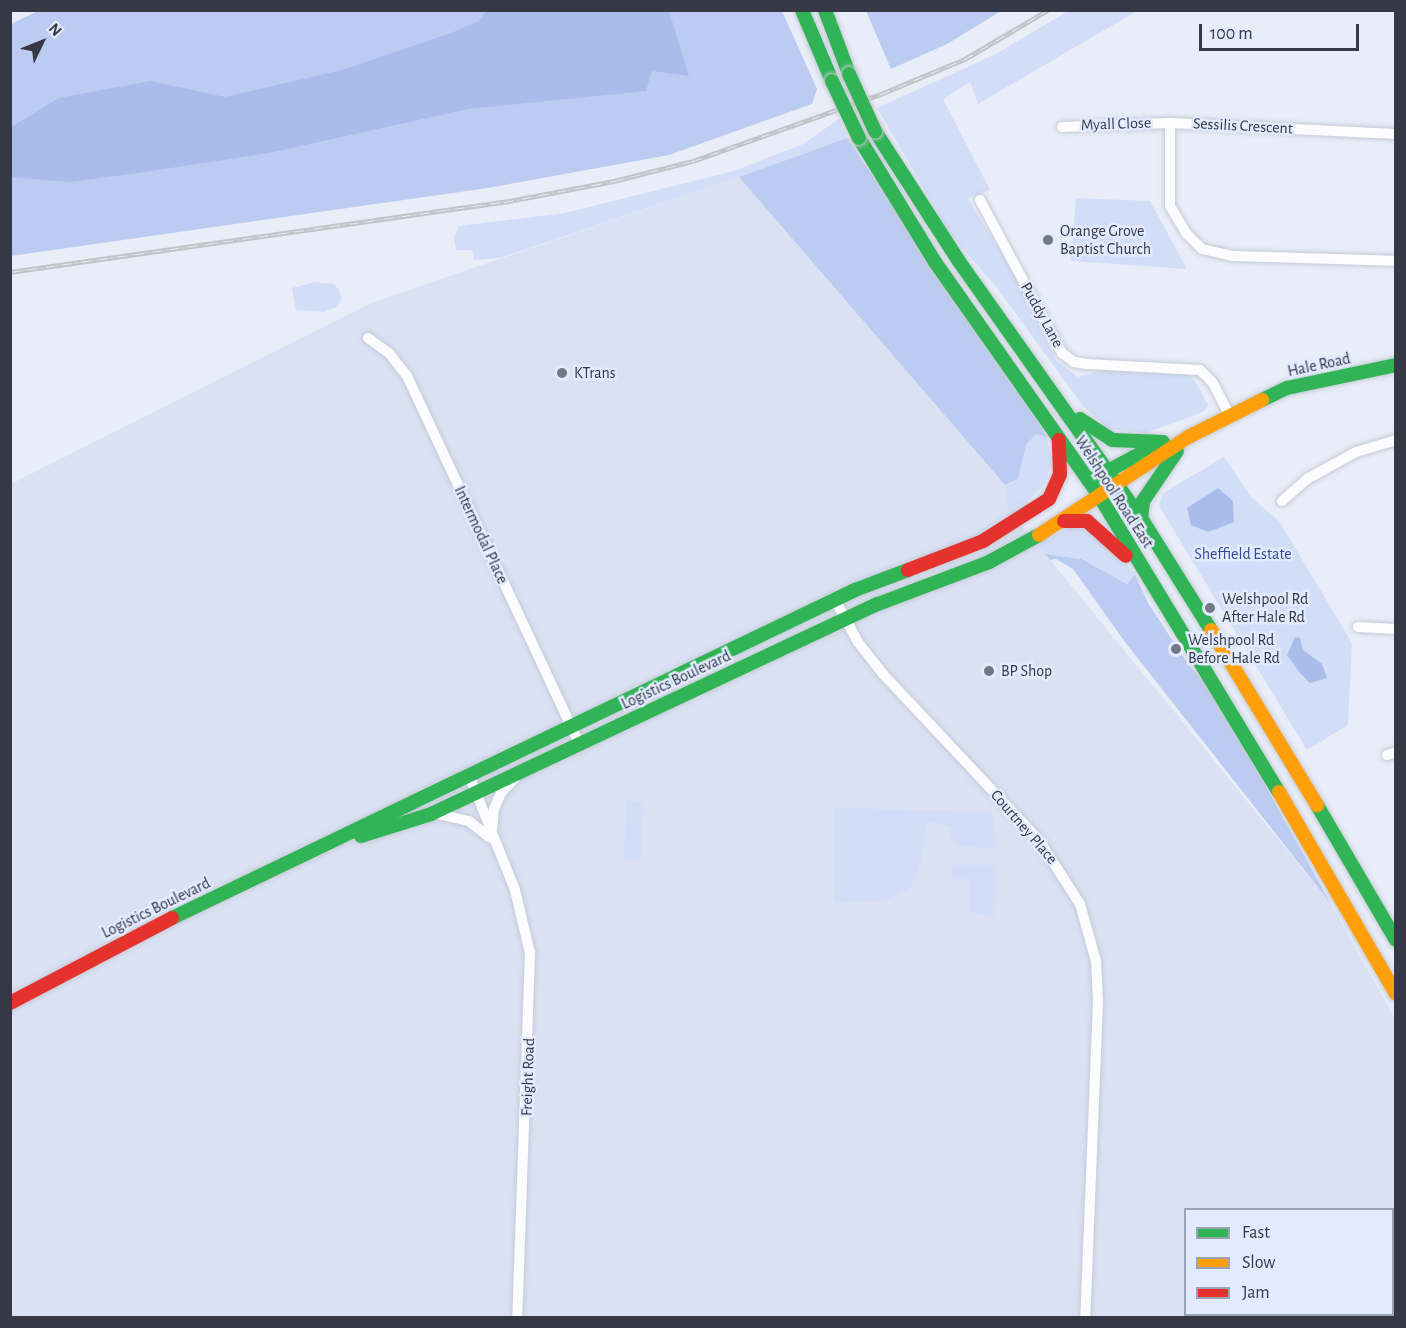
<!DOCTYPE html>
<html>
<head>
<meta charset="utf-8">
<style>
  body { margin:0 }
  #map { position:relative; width:1406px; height:1328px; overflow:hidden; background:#e8edf8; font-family:"Alegreya Sans",sans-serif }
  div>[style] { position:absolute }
  .built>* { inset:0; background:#d9e1f3 }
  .green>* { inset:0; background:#d2def8; transform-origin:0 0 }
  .forest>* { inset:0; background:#bbcbf1 }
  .water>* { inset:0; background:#aabdea }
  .roads { filter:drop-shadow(0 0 2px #c6cbd6) drop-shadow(0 0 2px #c6cbd6) }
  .street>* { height:10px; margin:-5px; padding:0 5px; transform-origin:5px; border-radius:5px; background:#fcfcfe }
  .fast>* { height:14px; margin:-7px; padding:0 7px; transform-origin:7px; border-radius:7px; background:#30b455 }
  .slow>* { height:14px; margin:-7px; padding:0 7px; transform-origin:7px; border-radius:7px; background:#ff9f0a }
  .jam>* { height:14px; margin:-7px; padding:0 7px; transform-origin:7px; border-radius:7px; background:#e5322d }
  .rail>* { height:5px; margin-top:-2.5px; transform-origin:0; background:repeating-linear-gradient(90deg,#e2eafe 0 9px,#c3c4c8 0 18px); box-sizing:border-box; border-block:2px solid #c3c4c8 }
  .bridges { filter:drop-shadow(0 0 2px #c7c9d0) drop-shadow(0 0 2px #c7c9d0) }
  .fast-bridge>* { height:14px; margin:-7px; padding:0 7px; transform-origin:7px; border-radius:7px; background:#30b455 }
  .dots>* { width:16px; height:16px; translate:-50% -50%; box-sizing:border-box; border:3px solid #e2eafe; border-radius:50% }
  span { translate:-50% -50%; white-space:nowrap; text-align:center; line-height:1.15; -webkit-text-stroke:5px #e2eafe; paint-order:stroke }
  .street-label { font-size:16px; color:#343945 }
  .poi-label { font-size:16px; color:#343945 }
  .left { translate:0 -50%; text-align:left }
  .park-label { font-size:16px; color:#334c94 }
  .frame { position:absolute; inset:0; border:12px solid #343945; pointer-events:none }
  .legend { position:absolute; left:1184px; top:1208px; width:210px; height:108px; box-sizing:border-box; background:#e2eafe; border:2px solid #9ca3b4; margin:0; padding:8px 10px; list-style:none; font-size:18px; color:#343945 }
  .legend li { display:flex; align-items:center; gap:12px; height:30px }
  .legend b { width:30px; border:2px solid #9ca3b4 }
  .north { position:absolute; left:12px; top:12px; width:60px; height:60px; -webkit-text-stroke:4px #e2eafe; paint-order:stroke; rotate:47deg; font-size:16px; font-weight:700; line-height:24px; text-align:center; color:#343945 }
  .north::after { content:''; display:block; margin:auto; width:21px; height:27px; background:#343945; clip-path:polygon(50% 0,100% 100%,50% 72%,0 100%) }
  .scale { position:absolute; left:1199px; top:24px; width:160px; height:27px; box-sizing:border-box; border:3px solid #343945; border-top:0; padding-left:8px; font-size:18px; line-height:21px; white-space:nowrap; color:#343945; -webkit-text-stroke:4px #e2eafe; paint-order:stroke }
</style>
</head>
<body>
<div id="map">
  <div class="built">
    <i style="clip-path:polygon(evenodd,739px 177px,1005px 485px,1007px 507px,1331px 904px,1395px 1019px,1395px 1317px,11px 1318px,11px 484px,371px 303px,739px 177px,1186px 1210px,1392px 1210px,1392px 1314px,1186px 1314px,1186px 1210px)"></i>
  </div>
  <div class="green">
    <i style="clip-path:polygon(1068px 11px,1137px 11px,978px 104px,970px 82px,943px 99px,990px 190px,968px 199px,1013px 272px,1056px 360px,1078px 377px,1108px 369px,1189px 374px,1198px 386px,1208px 405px,1203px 412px,1146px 433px,1108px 429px,1083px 406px,997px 288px,951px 235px,877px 108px,996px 54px)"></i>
    <i style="clip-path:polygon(839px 119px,847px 138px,739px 177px,500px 258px,474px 260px,472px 250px,456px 250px,454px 237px,459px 226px,565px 213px,734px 171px,803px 144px)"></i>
    <i style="clip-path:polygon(1076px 198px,1150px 201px,1187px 269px,1071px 261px)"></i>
    <i style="clip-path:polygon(315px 282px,334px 284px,339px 290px,342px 298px,336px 307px,324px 312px,296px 310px,292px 288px)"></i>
    <i style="clip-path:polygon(1036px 434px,1047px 437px,1051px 462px,1046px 482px,1014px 516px,1007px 507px,1005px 485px,1018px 479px,1026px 445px)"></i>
    <i style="clip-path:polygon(1224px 457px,1251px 497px,1279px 521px,1352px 643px,1348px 725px,1307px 750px,1159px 506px,1163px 493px)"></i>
    <i style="clip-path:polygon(1071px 527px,1086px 527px,1106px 540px,1135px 574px,1127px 584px,1083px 559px,1045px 554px,1038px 544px)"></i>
    <i style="left:627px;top:801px;width:17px;height:59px;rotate:3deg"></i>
    <i style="clip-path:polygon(835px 808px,992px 812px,997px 848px,956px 846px,951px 841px,951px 827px,926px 821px,922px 859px,911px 888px,884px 901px,834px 903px)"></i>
    <i style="clip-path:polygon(953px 865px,996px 865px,995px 919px,969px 911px,969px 879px,952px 879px)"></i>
  </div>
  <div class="forest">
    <i style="clip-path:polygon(38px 11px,782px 11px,817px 89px,812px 104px,669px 155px,488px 188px,11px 256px,11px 24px)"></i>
    <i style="clip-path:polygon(866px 11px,1001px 11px,947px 44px,891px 69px)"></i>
    <i style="clip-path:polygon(847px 138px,1009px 375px,1047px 437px,1036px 434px,1026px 445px,1018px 479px,1005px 485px,739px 177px)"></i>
    <i style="clip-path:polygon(1045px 554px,1082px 559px,1127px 584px,1135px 574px,1148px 603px,1188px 664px,1214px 693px,1331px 904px,1125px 642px,1073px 569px,1056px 559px,1050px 560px)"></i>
  </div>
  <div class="water">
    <i style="clip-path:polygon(486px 11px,669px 11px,689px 76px,652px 71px,646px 91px,468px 109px,269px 153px,145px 172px,70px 182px,11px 177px,11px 127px,59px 98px,150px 81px,225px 97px,342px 70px,451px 33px,479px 21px)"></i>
    <i style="clip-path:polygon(1218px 488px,1233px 501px,1234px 522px,1208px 532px,1191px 525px,1187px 508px)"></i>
    <i style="clip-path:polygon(1295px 637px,1300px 638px,1303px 650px,1322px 664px,1327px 678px,1310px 683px,1300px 673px,1287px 655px)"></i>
  </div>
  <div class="roads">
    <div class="street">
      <i style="left:1170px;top:123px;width:83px;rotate:90deg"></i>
      <i style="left:1170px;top:206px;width:31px;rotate:59deg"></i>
      <i style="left:1186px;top:233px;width:23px;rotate:45deg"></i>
      <i style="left:1202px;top:249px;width:31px;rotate:13deg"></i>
      <i style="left:1232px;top:256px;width:164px;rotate:1.7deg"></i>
      <i style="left:1062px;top:127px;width:108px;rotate:-2.1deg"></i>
      <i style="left:1170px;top:123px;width:226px;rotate:2.8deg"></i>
      <i style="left:980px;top:200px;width:174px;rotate:61.8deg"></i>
      <i style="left:1062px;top:353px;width:15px;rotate:37deg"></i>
      <i style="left:1074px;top:362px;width:13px;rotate:9deg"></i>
      <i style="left:1087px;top:364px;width:113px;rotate:3deg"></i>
      <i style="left:1200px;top:370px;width:18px;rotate:45deg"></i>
      <i style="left:1213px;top:383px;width:36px;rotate:63deg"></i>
      <i style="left:368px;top:338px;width:26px;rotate:36deg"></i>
      <i style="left:389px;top:353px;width:29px;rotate:52deg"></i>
      <i style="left:407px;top:376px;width:406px;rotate:64.9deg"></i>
      <i style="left:1282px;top:501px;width:33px;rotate:-41deg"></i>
      <i style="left:1307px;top:479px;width:56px;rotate:-28.9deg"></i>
      <i style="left:1356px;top:452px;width:42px;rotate:-16.7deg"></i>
      <i style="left:835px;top:600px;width:48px;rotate:61.3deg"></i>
      <i style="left:858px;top:642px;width:41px;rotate:52deg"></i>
      <i style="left:883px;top:674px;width:228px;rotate:46.8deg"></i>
      <i style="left:1039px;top:840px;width:76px;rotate:57.4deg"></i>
      <i style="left:1080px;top:904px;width:59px;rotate:74.3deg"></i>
      <i style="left:1096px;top:961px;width:40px;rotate:87.1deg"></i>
      <i style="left:1098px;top:1001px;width:317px;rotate:92.3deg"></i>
      <i style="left:1358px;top:627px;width:38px;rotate:3deg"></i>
      <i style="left:1387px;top:755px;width:9px;rotate:-18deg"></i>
      <i style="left:469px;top:775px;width:124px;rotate:68.2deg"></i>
      <i style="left:515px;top:890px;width:65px;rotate:76.6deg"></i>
      <i style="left:530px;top:953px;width:365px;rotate:92deg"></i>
      <i style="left:434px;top:813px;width:36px;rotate:13deg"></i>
      <i style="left:469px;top:821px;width:26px;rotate:39deg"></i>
      <i style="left:492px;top:831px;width:22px;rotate:-85deg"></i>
      <i style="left:494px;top:809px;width:17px;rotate:-66deg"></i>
      <i style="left:501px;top:793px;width:22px;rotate:-47deg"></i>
    </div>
    <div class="fast">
      <i style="left:802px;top:10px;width:77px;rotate:67.1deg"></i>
      <i style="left:825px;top:10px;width:68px;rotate:69.4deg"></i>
      <i style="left:875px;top:131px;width:153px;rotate:57.2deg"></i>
      <i style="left:958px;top:260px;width:316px;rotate:54.7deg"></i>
      <i style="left:1141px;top:518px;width:132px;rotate:58deg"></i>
      <i style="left:859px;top:138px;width:145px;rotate:58.5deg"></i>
      <i style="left:935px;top:262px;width:287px;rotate:54.9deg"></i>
      <i style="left:1100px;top:497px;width:345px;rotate:58.8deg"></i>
      <i style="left:1262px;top:400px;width:28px;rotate:-26deg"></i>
      <i style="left:1287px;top:388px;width:111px;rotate:-11.9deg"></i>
      <i style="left:1080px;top:419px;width:38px;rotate:33deg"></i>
      <i style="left:1112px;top:440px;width:51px;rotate:2.2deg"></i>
      <i style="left:1089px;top:481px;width:83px;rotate:-28.1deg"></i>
      <i style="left:1141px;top:518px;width:17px;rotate:-83deg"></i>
      <i style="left:1143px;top:501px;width:60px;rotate:-55.8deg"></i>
      <i style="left:1317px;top:805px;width:156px;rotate:59.7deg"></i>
      <i style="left:361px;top:836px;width:73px;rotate:-17.4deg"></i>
      <i style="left:431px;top:814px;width:494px;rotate:-25.2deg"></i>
      <i style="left:878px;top:604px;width:119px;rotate:-20.7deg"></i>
      <i style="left:989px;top:562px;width:57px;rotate:-28.4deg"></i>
      <i style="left:172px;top:918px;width:758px;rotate:-25.65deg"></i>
      <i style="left:855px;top:590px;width:57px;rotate:-20.7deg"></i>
    </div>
    <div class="slow">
      <i style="left:1039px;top:535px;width:178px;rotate:-33.3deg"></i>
      <i style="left:1188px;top:437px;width:83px;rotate:-26.6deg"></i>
      <i style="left:1211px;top:630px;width:205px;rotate:58.8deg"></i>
      <i style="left:1279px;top:792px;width:233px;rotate:59.9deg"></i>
    </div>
    <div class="jam">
      <i style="left:1064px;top:521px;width:23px"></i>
      <i style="left:1087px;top:521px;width:52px;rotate:41.9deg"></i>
      <i style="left:908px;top:570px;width:80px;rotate:-21.1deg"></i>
      <i style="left:983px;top:541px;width:78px;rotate:-32.5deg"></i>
      <i style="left:1049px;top:499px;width:27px;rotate:-66deg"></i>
      <i style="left:1060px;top:474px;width:34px;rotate:-92deg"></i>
      <i style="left:10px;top:1003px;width:183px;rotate:-27.7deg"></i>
    </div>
  </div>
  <div class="rail">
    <i style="left:10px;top:272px;width:499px;rotate:-8.1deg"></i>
    <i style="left:504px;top:202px;width:112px;rotate:-10.8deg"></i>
    <i style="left:614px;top:181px;width:81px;rotate:-14.2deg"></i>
    <i style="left:693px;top:161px;width:200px;rotate:-19.6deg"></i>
    <i style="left:881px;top:94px;width:91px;rotate:-22.6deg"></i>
    <i style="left:965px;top:59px;width:96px;rotate:-30.6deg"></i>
  </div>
  <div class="bridges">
    <div class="fast-bridge">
      <i style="left:849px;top:74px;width:63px;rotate:65.5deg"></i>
      <i style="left:832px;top:81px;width:63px;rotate:64.7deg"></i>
    </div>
  </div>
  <div class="dots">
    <i style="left:1048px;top:240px;background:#737884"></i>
    <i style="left:562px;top:373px;background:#737884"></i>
    <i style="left:1210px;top:608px;background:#737884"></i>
    <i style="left:1176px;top:649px;background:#737884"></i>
    <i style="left:989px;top:671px;background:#737884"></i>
  </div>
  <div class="street-label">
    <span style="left:1116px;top:124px;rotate:-2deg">Myall Close</span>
    <span style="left:1243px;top:126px;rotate:3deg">Sessilis Crescent</span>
    <span style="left:1042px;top:315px;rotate:61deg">Puddy Lane</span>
    <span style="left:1319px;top:365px;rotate:-12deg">Hale Road</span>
    <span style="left:1114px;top:492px;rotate:57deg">Welshpool Road East</span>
    <span style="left:481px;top:535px;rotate:65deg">Intermodal Place</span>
    <span style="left:676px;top:680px;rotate:-25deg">Logistics Boulevard</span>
    <span style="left:1024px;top:827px;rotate:49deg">Courtney Place</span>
    <span style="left:156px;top:908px;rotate:-26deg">Logistics Boulevard</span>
    <span style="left:528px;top:1077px;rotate:-88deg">Freight Road</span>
  </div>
  <div class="poi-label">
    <span class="left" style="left:1060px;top:240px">Orange Grove<br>Baptist Church</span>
    <span class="left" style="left:574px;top:373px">KTrans</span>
    <span class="left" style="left:1222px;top:608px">Welshpool Rd<br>After Hale Rd</span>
    <span class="left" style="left:1188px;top:649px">Welshpool Rd<br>Before Hale Rd</span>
    <span class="left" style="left:1001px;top:671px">BP Shop</span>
  </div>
  <div class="park-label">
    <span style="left:1243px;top:554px">Sheffield Estate</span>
  </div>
  <div class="frame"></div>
  <ul class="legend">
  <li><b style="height:8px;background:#30b455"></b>Fast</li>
  <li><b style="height:8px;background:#ff9f0a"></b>Slow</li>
  <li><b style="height:8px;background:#e5322d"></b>Jam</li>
  </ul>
  <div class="north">N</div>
  <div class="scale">100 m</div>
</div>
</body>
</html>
